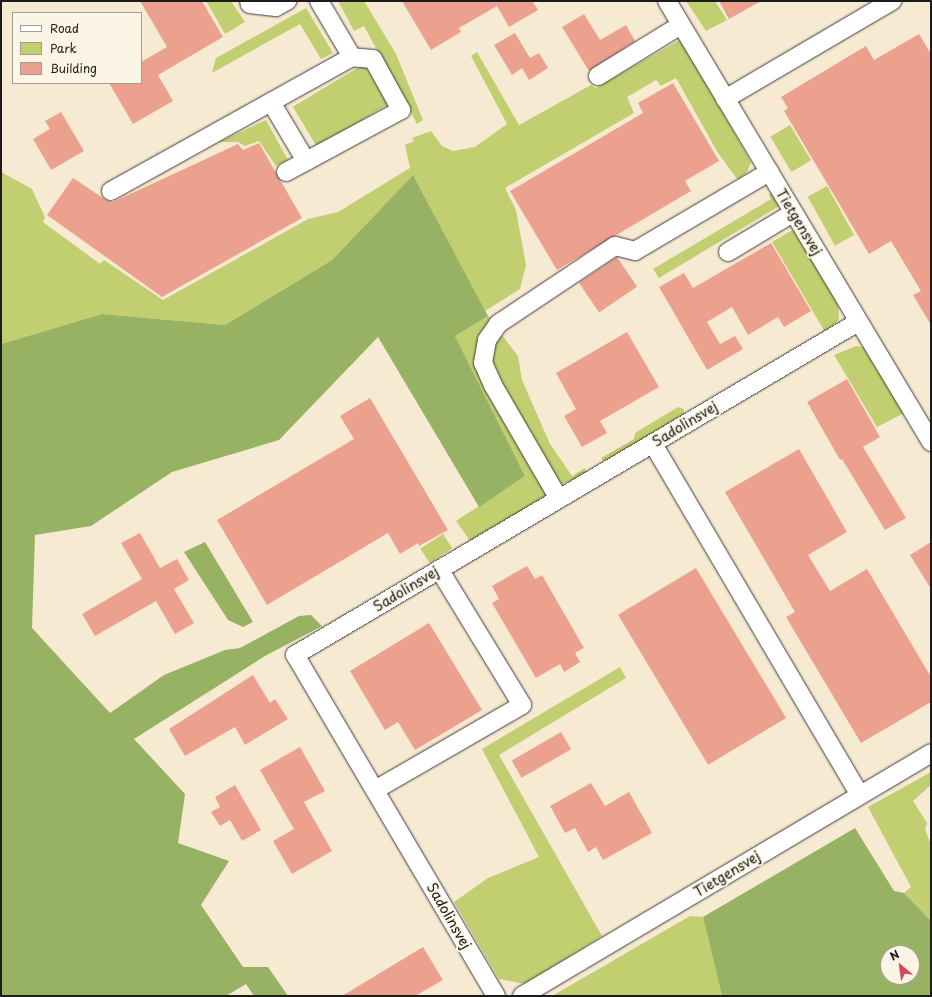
<!DOCTYPE html>
<html>
<head>
<meta charset="utf-8">
<style>
  body { margin:0 }
  #map { position:relative; width:932px; height:997px; overflow:hidden; background:#f7ead3; font-family:"Playpen Sans",sans-serif }
  div>[style] { position:absolute }
  .green>* { inset:0; background:#c1cf71; transform-origin:0 0 }
  .forest>* { inset:0; background:#98b263 }
  .building>* { inset:0; background:#eca18f; transform-origin:0 0 }
  .roads { filter:drop-shadow(0 0 1px #3d3b37) drop-shadow(0 0 1px #3d3b37) }
  .minor>* { height:18px; margin:-9px; padding:0 9px; transform-origin:9px; border-radius:9px; background:#fff }
  span { translate:-50% -50%; white-space:nowrap; text-align:center; line-height:1.15; -webkit-text-stroke:4px #fcf5e5; paint-order:stroke }
  .street-label { font-size:14px; color:#1c1c1c }
  .frame { position:absolute; inset:0; border:2px solid #1c1c1c; pointer-events:none }
  .legend { position:absolute; left:12px; top:12px; width:130px; height:72px; box-sizing:border-box; background:#fcf5e5; border:1px solid #a29e95; margin:0; padding:5px 7px; list-style:none; font-size:12px; color:#1c1c1c }
  .legend li { display:flex; align-items:center; gap:8px; height:20px }
  .legend b { width:20px; border:1px solid #a29e95 }
  .north { position:absolute; left:880px; top:945px; width:40px; height:40px; box-sizing:border-box; background:#fcf5e5; border:1px solid #a29e95; border-radius:50%; rotate:331deg; font-size:11px; font-weight:700; line-height:16px; text-align:center; color:#1c1c1c }
  .north::after { content:''; display:block; margin:auto; width:14px; height:18px; background:#d1495b; clip-path:polygon(50% 0,100% 100%,50% 72%,0 100%) }
</style>
</head>
<body>
<div id="map">
  <div class="green">
    <i style="clip-path:polygon(206px 1px,231px 1px,245px 22px,225px 34px)"></i>
    <i style="clip-path:polygon(338px 1px,364px 1px,396px 54px,423px 120px,417px 124px,364px 26px,354px 31px)"></i>
    <i style="clip-path:polygon(686px 1px,715px 1px,727px 20px,706px 31px)"></i>
    <i style="clip-path:polygon(306px 8px,333px 53px,321px 59px,300px 24px,212px 73px,216px 58px)"></i>
    <i style="clip-path:polygon(681px 39px,751px 162px,747px 172px,738px 180px,718px 153px,676px 78px,661px 86px,656px 80px,627px 97px,634px 113px,505px 188px,516px 210px,526px 265px,520px 289px,485px 311px,413px 175px,332px 260px,225px 325px,102px 314px,1px 344px,1px 172px,32px 189px,45px 217px,43px 222px,100px 264px,104px 260px,163px 300px,308px 219px,338px 212px,410px 168px,405px 145px,414px 141px,412px 138px,431px 131px,442px 146px,453px 151px,475px 147px,507px 124px,471px 56px,477px 52px,519px 125px,591px 85px,596px 88px)"></i>
    <i style="left:364px;top:64px;width:47px;height:83px;rotate:59deg"></i>
    <i style="clip-path:polygon(266px 120px,288px 160px,276px 166px,259px 141px,245px 146px,238px 142px,219px 142px)"></i>
    <i style="left:790px;top:125px;width:41px;height:23px;rotate:59deg"></i>
    <i style="left:827px;top:186px;width:56px;height:22px;rotate:61deg"></i>
    <i style="clip-path:polygon(774px 192px,781px 205px,659px 278px,653px 269px,771px 199px,769px 195px)"></i>
    <i style="clip-path:polygon(796px 228px,838px 298px,839px 320px,825px 332px,772px 242px)"></i>
    <i style="clip-path:polygon(488px 316px,494px 320px,480px 345px,548px 493px,545px 499px,471px 542px,456px 521px,525px 476px,455px 336px)"></i>
    <i style="clip-path:polygon(502px 335px,518px 356px,522px 380px,550px 444px,572px 476px,585px 468px,587px 475px,562px 484px,553px 478px,492px 366px,495px 344px)"></i>
    <i style="clip-path:polygon(856px 346px,865px 347px,904px 413px,877px 427px,834px 355px)"></i>
    <i style="clip-path:polygon(678px 407px,684px 409px,684px 415px,605px 463px,601px 458px,634px 439px,635px 433px)"></i>
    <i style="left:443px;top:534px;width:17px;height:27px;rotate:57deg"></i>
    <i style="clip-path:polygon(620px 667px,626px 678px,499px 755px,602px 936px,525px 984px,499px 979px,454px 902px,488px 878px,539px 857px,482px 749px)"></i>
    <i style="clip-path:polygon(931px 772px,931px 785px,913px 801px,927px 823px,925px 829px,931px 845px,931px 921px,904px 893px,911px 887px,868px 807px)"></i>
    <i style="clip-path:polygon(690px 916px,703px 917px,722px 996px,552px 996px)"></i>
  </div>
  <div class="forest">
    <i style="clip-path:polygon(413px 175px,488px 316px,455px 336px,525px 476px,479px 507px,378px 337px,279px 440px,172px 472px,91px 526px,35px 535px,32px 628px,110px 713px,164px 675px,225px 650px,240px 648px,299px 616px,311px 615px,322px 626px,265px 656px,134px 739px,185px 794px,178px 843px,229px 861px,201px 905px,243px 967px,268px 967px,288px 996px,254px 996px,246px 984px,226px 996px,1px 996px,1px 344px,102px 314px,225px 325px,332px 260px)"></i>
    <i style="clip-path:polygon(205px 542px,253px 622px,243px 627px,228px 620px,184px 552px)"></i>
    <i style="clip-path:polygon(evenodd,855px 828px,894px 891px,904px 893px,931px 921px,931px 996px,722px 996px,703px 917px,855px 828px,888px 953px,912px 953px,912px 977px,888px 977px,888px 953px)"></i>
  </div>
  <div class="building">
    <i style="clip-path:polygon(140px 1px,202px 1px,223px 37px,158px 75px,173px 101px,133px 124px,109px 83px,141px 83px,141px 62px,167px 47px)"></i>
    <i style="clip-path:polygon(402px 1px,532px 1px,538px 10px,509px 27px,497px 6px,459px 28px,461px 32px,431px 50px)"></i>
    <i style="clip-path:polygon(719px 1px,761px 1px,729px 19px)"></i>
    <i style="clip-path:polygon(584px 14px,600px 40px,626px 25px,635px 41px,589px 71px,562px 27px)"></i>
    <i style="clip-path:polygon(515px 33px,530px 58px,539px 53px,548px 68px,529px 80px,522px 68px,512px 75px,494px 45px)"></i>
    <i style="clip-path:polygon(919px 34px,931px 54px,931px 325px,913px 295px,921px 291px,891px 241px,869px 254px,784px 111px,788px 108px,781px 97px,866px 46px,874px 60px)"></i>
    <i style="clip-path:polygon(673px 83px,719px 161px,685px 181px,691px 191px,557px 270px,510px 191px,643px 113px,638px 103px)"></i>
    <i style="clip-path:polygon(61px 112px,84px 151px,51px 170px,33px 139px,50px 129px,45px 121px)"></i>
    <i style="clip-path:polygon(259px 143px,302px 218px,162px 297px,47px 215px,73px 178px,106px 200px,113px 202px,238px 144px,243px 150px)"></i>
    <i style="clip-path:polygon(771px 243px,811px 311px,784px 327px,778px 317px,748px 335px,732px 307px,707px 322px,720px 344px,735px 336px,743px 349px,707px 370px,659px 287px,684px 273px,693px 288px)"></i>
    <i style="left:617px;top:257px;width:36px;height:46px;rotate:56deg"></i>
    <i style="clip-path:polygon(627px 332px,659px 387px,600px 421px,607px 433px,582px 447px,564px 416px,576px 409px,556px 373px)"></i>
    <i style="clip-path:polygon(847px 379px,880px 437px,863px 447px,906px 518px,885px 530px,842px 459px,840px 460px,807px 402px)"></i>
    <i style="clip-path:polygon(370px 398px,448px 530px,419px 546px,418px 543px,400px 554px,388px 533px,267px 605px,217px 520px,354px 439px,340px 416px)"></i>
    <i style="clip-path:polygon(799px 449px,847px 532px,808px 555px,830px 591px,867px 569px,931px 677px,931px 702px,861px 743px,786px 617px,795px 612px,725px 492px)"></i>
    <i style="clip-path:polygon(140px 533px,160px 568px,177px 559px,189px 580px,174px 589px,194px 623px,175px 634px,156px 601px,95px 636px,82px 614px,142px 579px,121px 543px)"></i>
    <i style="clip-path:polygon(931px 542px,931px 589px,910px 555px)"></i>
    <i style="clip-path:polygon(527px 566px,535px 579px,542px 575px,584px 648px,575px 653px,580px 662px,564px 672px,560px 664px,536px 678px,492px 603px,499px 599px,492px 586px)"></i>
    <i style="left:696px;top:568px;width:175px;height:91px;rotate:59deg"></i>
    <i style="clip-path:polygon(429px 623px,482px 710px,415px 750px,398px 722px,385px 730px,350px 671px)"></i>
    <i style="clip-path:polygon(253px 675px,270px 703px,275px 699px,288px 719px,245px 745px,235px 727px,185px 756px,169px 729px)"></i>
    <i style="left:561px;top:732px;width:20px;height:57px;rotate:60deg"></i>
    <i style="clip-path:polygon(300px 747px,325px 791px,304px 802px,332px 851px,292px 874px,273px 841px,294px 829px,260px 770px)"></i>
    <i style="clip-path:polygon(591px 783px,605px 806px,629px 792px,652px 833px,603px 860px,596px 847px,588px 852px,575px 828px,565px 833px,550px 806px)"></i>
    <i style="clip-path:polygon(235px 785px,261px 830px,242px 841px,230px 820px,220px 826px,211px 812px,220px 807px,215px 797px)"></i>
    <i style="clip-path:polygon(423px 947px,443px 980px,415px 996px,342px 996px)"></i>
  </div>
  <div class="roads">
    <div class="minor">
      <i style="left:249px;top:1px;width:3px;rotate:72deg"></i>
      <i style="left:250px;top:4px;width:26px;rotate:7deg"></i>
      <i style="left:276px;top:7px;width:13px;rotate:-29deg"></i>
      <i style="left:667px;top:1px;width:514px;rotate:59.09deg"></i>
      <i style="left:598px;top:76px;width:97px;rotate:-31.6deg"></i>
      <i style="left:725px;top:99px;width:194px;rotate:-30.4deg"></i>
      <i style="left:271px;top:102px;width:69px;rotate:59.3deg"></i>
      <i style="left:286px;top:172px;width:131px;rotate:-28.3deg"></i>
      <i style="left:401px;top:110px;width:58px;rotate:-118.8deg"></i>
      <i style="left:373px;top:59px;width:21px;rotate:-175deg"></i>
      <i style="left:111px;top:191px;width:276px;rotate:-29.1deg"></i>
      <i style="left:352px;top:57px;width:65px;rotate:-120.5deg"></i>
      <i style="left:728px;top:252px;width:76px;rotate:-31deg"></i>
      <i style="left:653px;top:444px;width:407px;rotate:59.5deg"></i>
      <i style="left:559px;top:499px;width:132px;rotate:-120.1deg"></i>
      <i style="left:493px;top:385px;width:24px;rotate:-114deg"></i>
      <i style="left:483px;top:363px;width:23px;rotate:-80deg"></i>
      <i style="left:487px;top:340px;width:19px;rotate:-55deg"></i>
      <i style="left:498px;top:324px;width:141px;rotate:-33.7deg"></i>
      <i style="left:615px;top:246px;width:21px;rotate:14deg"></i>
      <i style="left:635px;top:251px;width:156px;rotate:-30.5deg"></i>
      <i style="left:375px;top:790px;width:170px;rotate:-30deg"></i>
      <i style="left:522px;top:705px;width:159px;rotate:-121.4deg"></i>
      <i style="left:496px;top:996px;width:396px;rotate:-120.5deg"></i>
      <i style="left:295px;top:655px;width:654px;rotate:-30.6deg"></i>
      <i style="left:522px;top:996px;width:476px;rotate:-30.7deg"></i>
    </div>
  </div>
  <div class="street-label">
    <span style="left:799px;top:222px;rotate:59deg">Tietgensvej</span>
    <span style="left:685px;top:424px;rotate:-31deg">Sadolinsvej</span>
    <span style="left:406px;top:589px;rotate:-31deg">Sadolinsvej</span>
    <span style="left:727px;top:874px;rotate:-31deg">Tietgensvej</span>
    <span style="left:449px;top:916px;rotate:60deg">Sadolinsvej</span>
  </div>
  <div class="frame"></div>
  <ul class="legend">
  <li><b style="height:5px;background:#fff"></b>Road</li>
  <li><b style="height:11px;background:#c1cf71"></b>Park</li>
  <li><b style="height:11px;background:#eca18f"></b>Building</li>
  </ul>
  <div class="north">N</div>
</div>
</body>
</html>
